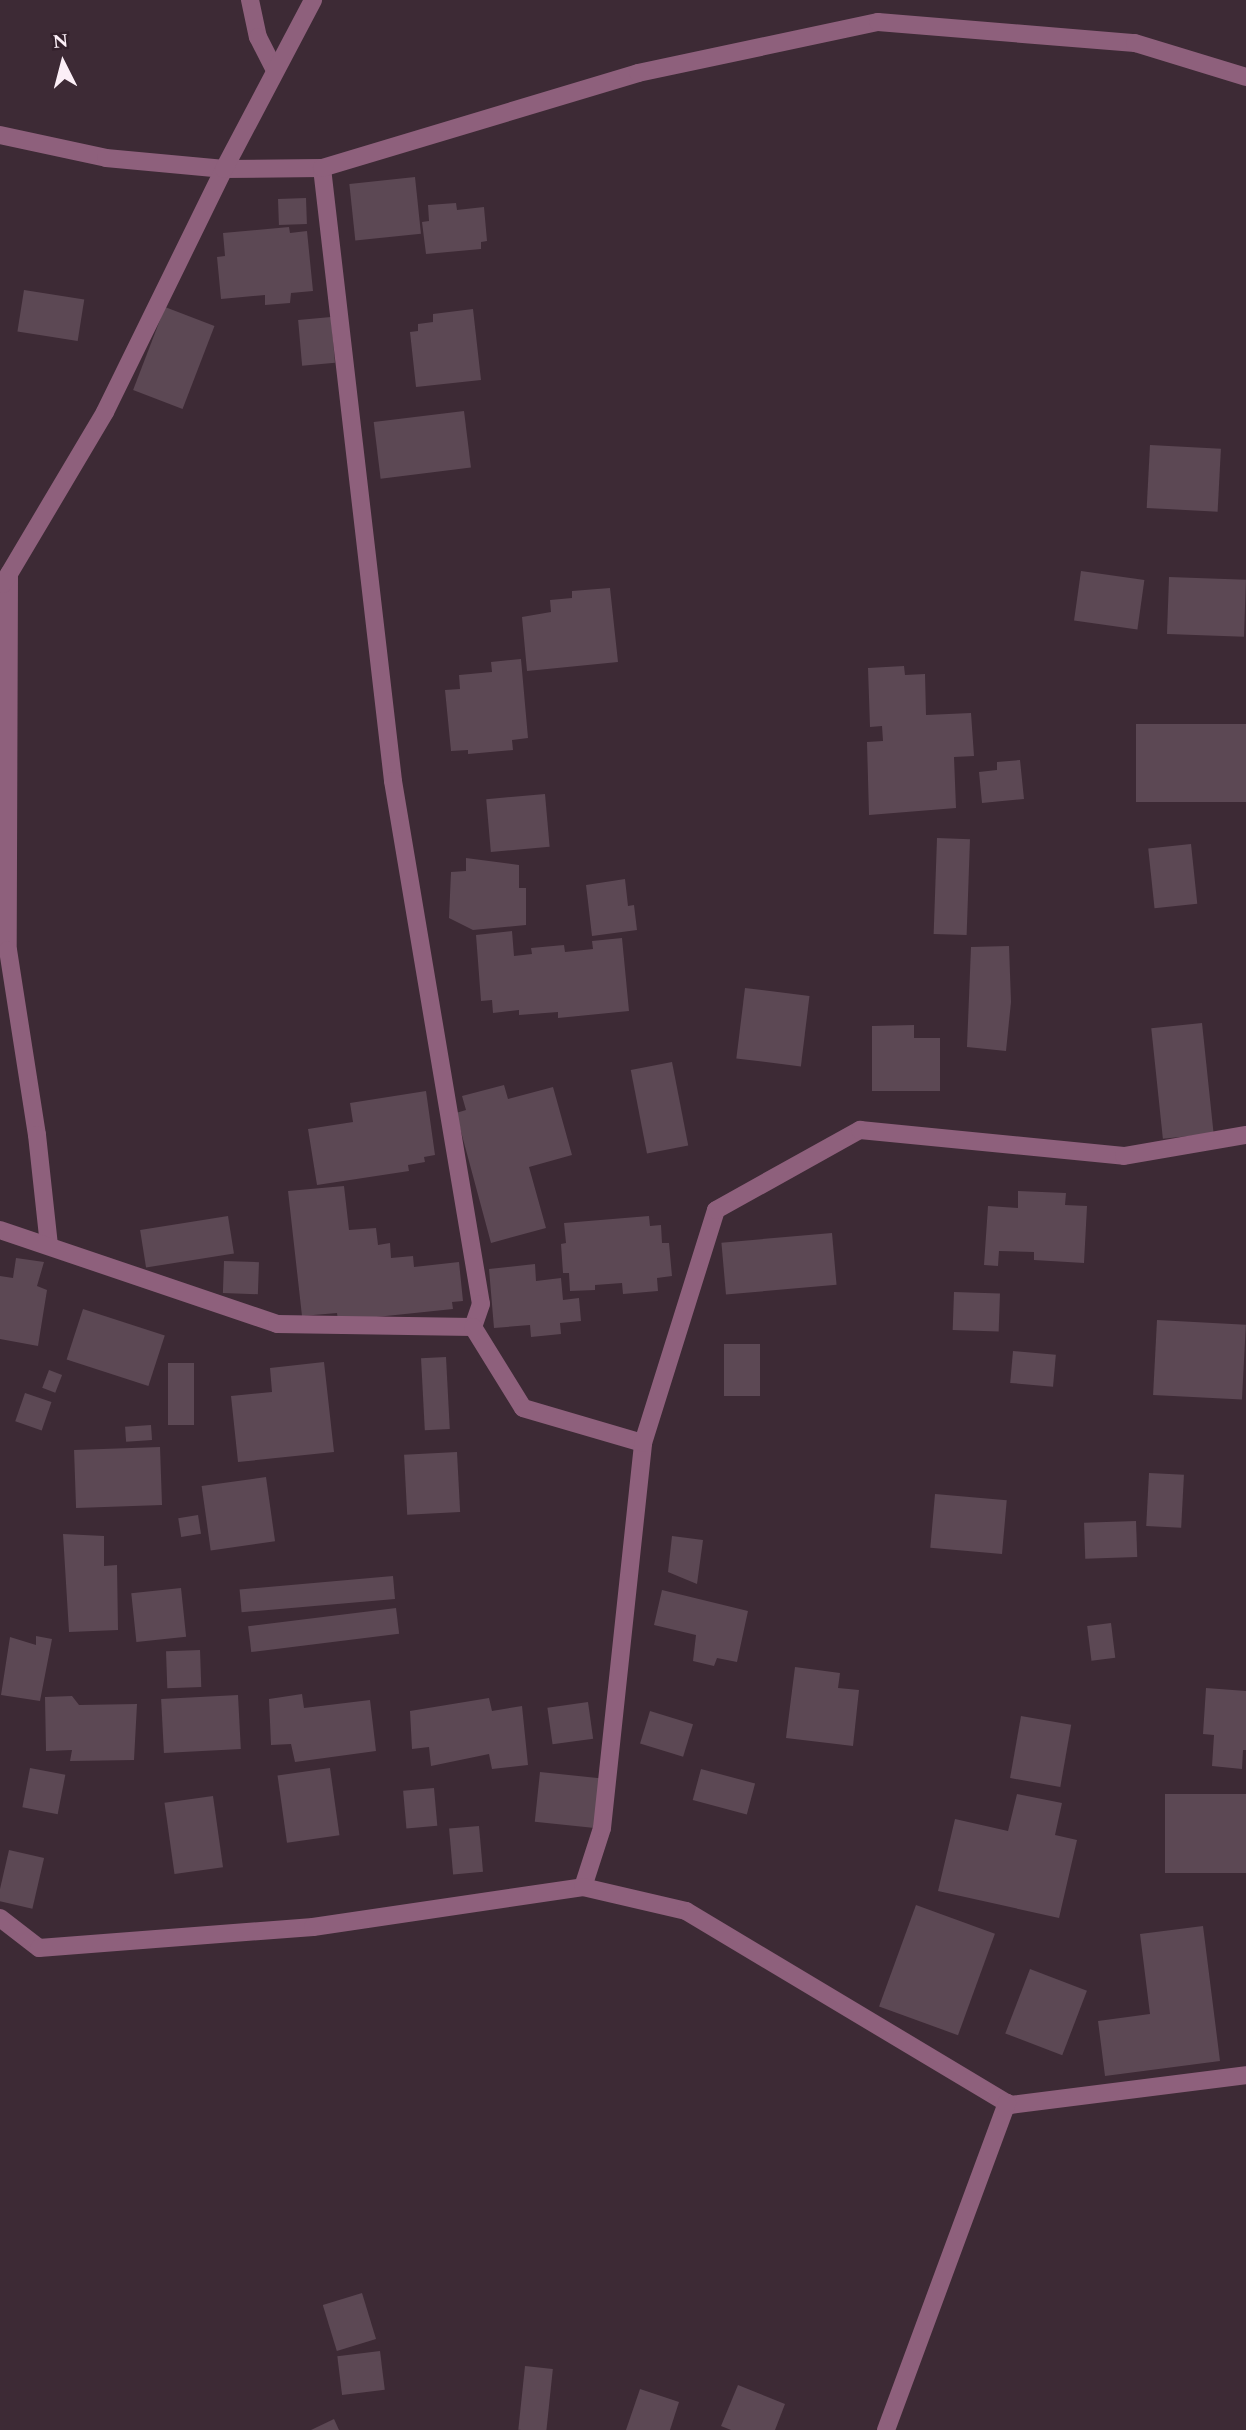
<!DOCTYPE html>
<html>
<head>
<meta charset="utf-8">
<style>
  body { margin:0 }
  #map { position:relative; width:1246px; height:2430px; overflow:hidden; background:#3d2a35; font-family:Spectral,serif }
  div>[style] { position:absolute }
  .building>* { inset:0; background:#5c4854; transform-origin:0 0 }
  .service>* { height:18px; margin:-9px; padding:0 9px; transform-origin:9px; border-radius:9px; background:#8e607c }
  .minor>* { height:18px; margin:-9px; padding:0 9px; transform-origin:9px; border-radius:9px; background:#8e607c }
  span { translate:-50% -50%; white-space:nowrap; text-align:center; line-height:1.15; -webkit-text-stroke:7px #33202b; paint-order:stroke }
  .north { position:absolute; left:28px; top:28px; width:70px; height:70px; -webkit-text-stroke:5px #33202b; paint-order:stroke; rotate:354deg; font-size:19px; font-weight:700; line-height:28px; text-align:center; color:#fceff7 }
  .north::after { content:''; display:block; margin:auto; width:24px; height:32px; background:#fceff7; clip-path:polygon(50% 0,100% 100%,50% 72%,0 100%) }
</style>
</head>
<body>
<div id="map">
  <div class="building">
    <i style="left:415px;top:177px;width:57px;height:66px;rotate:84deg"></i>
    <i style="left:306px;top:198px;width:26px;height:28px;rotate:88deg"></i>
    <i style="clip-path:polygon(456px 203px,457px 210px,484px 207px,487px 241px,481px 242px,481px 249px,426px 254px,422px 222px,429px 221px,428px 205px)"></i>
    <i style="clip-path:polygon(289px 227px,290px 233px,307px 231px,313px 291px,291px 293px,290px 303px,265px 305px,265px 295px,221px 299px,217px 257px,225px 256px,223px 233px)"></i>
    <i style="left:24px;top:290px;width:61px;height:42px;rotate:9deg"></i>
    <i style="left:165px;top:307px;width:53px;height:89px;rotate:21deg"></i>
    <i style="clip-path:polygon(473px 309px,481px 380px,416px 387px,410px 332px,418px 331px,418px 324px,433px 322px,433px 314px)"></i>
    <i style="left:331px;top:317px;width:46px;height:33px;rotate:85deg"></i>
    <i style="left:464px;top:411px;width:57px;height:91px;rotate:83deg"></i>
    <i style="left:1150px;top:445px;width:71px;height:63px;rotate:3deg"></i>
    <i style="left:1081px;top:571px;width:64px;height:50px;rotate:8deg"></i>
    <i style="left:1169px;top:577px;width:77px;height:57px;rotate:2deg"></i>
    <i style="clip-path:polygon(610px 588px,618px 662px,527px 671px,522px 617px,551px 612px,550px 600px,572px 598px,572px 591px)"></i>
    <i style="clip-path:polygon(521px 659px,528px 738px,512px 740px,513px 750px,468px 754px,468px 750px,451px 751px,445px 690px,460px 689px,459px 675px,492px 672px,491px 662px)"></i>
    <i style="clip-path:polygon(904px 666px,905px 675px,925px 674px,926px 715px,971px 713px,974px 756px,954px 757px,956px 808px,869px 815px,867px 742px,883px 741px,882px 726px,870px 727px,868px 668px)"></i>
    <i style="left:1246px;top:724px;width:78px;height:110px;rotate:90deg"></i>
    <i style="clip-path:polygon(1020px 760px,1024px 799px,982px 803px,979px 772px,997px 770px,997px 762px)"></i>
    <i style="left:545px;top:794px;width:53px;height:59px;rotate:85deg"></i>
    <i style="left:937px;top:838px;width:33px;height:96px;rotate:2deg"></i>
    <i style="left:1191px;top:844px;width:60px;height:43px;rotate:84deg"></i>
    <i style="clip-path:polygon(466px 858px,519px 865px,519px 888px,526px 888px,526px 925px,473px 930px,449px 918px,451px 872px,466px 871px)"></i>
    <i style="clip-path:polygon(625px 879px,628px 906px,634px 905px,637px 930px,592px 936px,586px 885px)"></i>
    <i style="clip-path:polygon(512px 931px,514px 956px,532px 954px,531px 948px,564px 945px,565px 952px,593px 949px,592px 941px,622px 938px,629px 1011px,558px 1018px,558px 1012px,519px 1015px,519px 1010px,493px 1013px,492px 1000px,481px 1001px,476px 935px)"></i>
    <i style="clip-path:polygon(1009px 946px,1011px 1002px,1006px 1051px,967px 1047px,971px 947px)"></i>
    <i style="left:745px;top:988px;width:65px;height:71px;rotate:7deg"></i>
    <i style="left:1202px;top:1023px;width:111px;height:51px;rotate:84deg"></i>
    <i style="clip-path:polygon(914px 1025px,914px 1038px,940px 1038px,940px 1091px,872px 1091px,872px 1026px)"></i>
    <i style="left:672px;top:1062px;width:85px;height:42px;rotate:79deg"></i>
    <i style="clip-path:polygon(504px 1085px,508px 1099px,553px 1087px,572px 1155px,529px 1167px,546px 1228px,491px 1243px,456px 1113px,466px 1110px,462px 1096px)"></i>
    <i style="clip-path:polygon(426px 1091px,435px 1155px,424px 1157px,425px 1162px,408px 1165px,409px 1171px,317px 1185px,308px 1129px,353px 1122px,350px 1103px)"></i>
    <i style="clip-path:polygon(344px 1186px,349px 1230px,376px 1228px,378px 1245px,390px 1243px,391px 1258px,413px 1256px,414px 1267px,459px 1262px,463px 1301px,452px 1302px,453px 1309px,338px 1321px,337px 1313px,302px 1316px,288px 1191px)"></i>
    <i style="clip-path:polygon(1018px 1191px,1066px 1193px,1065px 1205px,1087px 1206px,1084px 1263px,1034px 1260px,1034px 1252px,999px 1251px,998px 1266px,984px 1265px,988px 1206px,1018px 1208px)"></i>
    <i style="left:228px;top:1216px;width:38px;height:89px;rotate:81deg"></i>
    <i style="clip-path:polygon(649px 1216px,650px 1226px,661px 1225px,662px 1243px,669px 1243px,672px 1276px,657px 1278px,658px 1291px,623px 1294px,622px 1283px,595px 1285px,595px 1290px,570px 1291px,569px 1273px,563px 1273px,561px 1244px,566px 1243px,564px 1223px)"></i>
    <i style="left:832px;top:1233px;width:52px;height:111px;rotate:85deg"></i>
    <i style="clip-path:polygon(16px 1258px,44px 1262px,37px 1286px,47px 1290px,38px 1346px,0 1339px,0 1276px,13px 1278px)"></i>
    <i style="left:224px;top:1261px;width:35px;height:32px;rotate:2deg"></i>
    <i style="clip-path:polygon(535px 1264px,536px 1281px,561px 1278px,563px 1300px,579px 1298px,581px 1321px,560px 1323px,561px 1334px,531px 1337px,530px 1325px,494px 1328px,489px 1269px)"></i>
    <i style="left:954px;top:1292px;width:46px;height:38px;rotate:2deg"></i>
    <i style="left:83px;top:1309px;width:86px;height:53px;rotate:18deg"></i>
    <i style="left:1157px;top:1320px;width:89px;height:75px;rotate:3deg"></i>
    <i style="left:724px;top:1344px;width:36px;height:52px"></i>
    <i style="left:1013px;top:1351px;width:43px;height:32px;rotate:5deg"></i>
    <i style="left:446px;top:1357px;width:72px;height:25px;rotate:87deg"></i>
    <i style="clip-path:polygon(324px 1362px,334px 1452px,238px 1462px,231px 1396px,272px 1392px,270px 1368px)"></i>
    <i style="left:168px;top:1363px;width:26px;height:62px"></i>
    <i style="left:49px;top:1370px;width:14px;height:19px;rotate:21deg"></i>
    <i style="left:25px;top:1393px;width:28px;height:30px;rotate:19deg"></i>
    <i style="left:151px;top:1425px;width:15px;height:26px;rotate:86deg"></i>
    <i style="left:160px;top:1447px;width:58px;height:86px;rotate:88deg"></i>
    <i style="left:457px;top:1452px;width:60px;height:53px;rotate:87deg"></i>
    <i style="left:1149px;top:1473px;width:35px;height:53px;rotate:3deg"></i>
    <i style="left:266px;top:1477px;width:65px;height:65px;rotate:82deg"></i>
    <i style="left:935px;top:1494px;width:72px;height:54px;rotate:5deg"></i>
    <i style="left:198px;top:1515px;width:19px;height:20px;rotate:81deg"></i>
    <i style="left:1136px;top:1521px;width:36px;height:52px;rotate:88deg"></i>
    <i style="clip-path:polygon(63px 1534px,104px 1536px,104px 1566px,117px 1565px,118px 1630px,69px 1632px)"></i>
    <i style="clip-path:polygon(672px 1536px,703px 1540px,697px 1584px,668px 1572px)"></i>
    <i style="left:393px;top:1576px;width:23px;height:154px;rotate:85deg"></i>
    <i style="left:181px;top:1588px;width:49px;height:50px;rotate:84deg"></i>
    <i style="clip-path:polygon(662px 1590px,748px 1611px,737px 1662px,717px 1658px,714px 1666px,693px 1661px,696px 1635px,654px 1625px)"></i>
    <i style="left:396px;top:1608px;width:26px;height:149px;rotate:83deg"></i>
    <i style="left:1111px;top:1623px;width:35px;height:24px;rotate:83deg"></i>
    <i style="clip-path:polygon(36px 1636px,52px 1639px,40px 1701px,1px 1695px,10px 1637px,36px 1645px)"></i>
    <i style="left:200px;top:1650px;width:37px;height:34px;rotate:88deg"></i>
    <i style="clip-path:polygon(795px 1667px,840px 1673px,838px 1688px,859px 1690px,853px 1746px,786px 1738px)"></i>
    <i style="clip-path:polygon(1206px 1688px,1246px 1691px,1246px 1750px,1243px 1750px,1242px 1769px,1212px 1766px,1214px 1735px,1203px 1734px)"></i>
    <i style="clip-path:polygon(302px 1694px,304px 1708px,370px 1700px,376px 1751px,295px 1762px,291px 1744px,271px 1745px,269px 1699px)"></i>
    <i style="left:238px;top:1695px;width:54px;height:77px;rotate:87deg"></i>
    <i style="clip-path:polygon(72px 1696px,79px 1705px,137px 1704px,134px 1760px,70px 1761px,72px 1750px,46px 1751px,45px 1697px)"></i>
    <i style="clip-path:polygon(489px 1698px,492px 1711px,522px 1706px,528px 1765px,492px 1769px,489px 1754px,431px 1766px,429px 1747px,412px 1749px,410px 1711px)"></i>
    <i style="left:588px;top:1702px;width:37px;height:41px;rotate:82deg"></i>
    <i style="left:650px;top:1711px;width:45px;height:34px;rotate:17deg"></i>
    <i style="left:1021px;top:1716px;width:51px;height:63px;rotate:10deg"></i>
    <i style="left:30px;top:1768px;width:36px;height:40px;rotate:11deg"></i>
    <i style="left:330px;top:1768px;width:68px;height:53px;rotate:82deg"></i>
    <i style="left:701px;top:1769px;width:56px;height:32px;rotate:15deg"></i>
    <i style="left:540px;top:1772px;width:65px;height:50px;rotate:6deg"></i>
    <i style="left:434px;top:1788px;width:38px;height:31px;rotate:85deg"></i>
    <i style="clip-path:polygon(1017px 1794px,1062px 1803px,1055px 1835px,1077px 1840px,1059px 1918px,938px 1891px,955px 1819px,1008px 1831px)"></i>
    <i style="left:1246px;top:1794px;width:79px;height:81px;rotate:90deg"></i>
    <i style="left:213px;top:1796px;width:72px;height:49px;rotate:82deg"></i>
    <i style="left:479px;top:1826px;width:46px;height:30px;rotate:85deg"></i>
    <i style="left:9px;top:1850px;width:36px;height:52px;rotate:13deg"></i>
    <i style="left:916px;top:1905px;width:84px;height:108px;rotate:20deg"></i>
    <i style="clip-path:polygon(1203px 1926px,1220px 2061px,1105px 2076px,1098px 2021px,1150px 2014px,1140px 1934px)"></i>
    <i style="left:1030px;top:1969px;width:61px;height:69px;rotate:21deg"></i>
    <i style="left:362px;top:2293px;width:48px;height:41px;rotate:73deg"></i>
    <i style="left:380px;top:2351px;width:39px;height:43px;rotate:83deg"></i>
    <i style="left:525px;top:2366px;width:28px;height:64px;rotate:6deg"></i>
    <i style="clip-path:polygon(738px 2385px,785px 2404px,775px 2430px,731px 2430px,721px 2426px)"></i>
    <i style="clip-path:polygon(640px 2389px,679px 2402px,670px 2430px,626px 2430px)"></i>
    <i style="clip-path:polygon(334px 2419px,339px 2430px,311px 2430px)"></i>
  </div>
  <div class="service">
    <i style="left:0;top:135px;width:108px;rotate:12.2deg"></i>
    <i style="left:106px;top:158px;width:119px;rotate:5.3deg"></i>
    <i style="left:224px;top:169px;width:98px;rotate:-0.6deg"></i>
    <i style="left:322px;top:168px;width:617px;rotate:83.39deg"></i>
    <i style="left:393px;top:781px;width:530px;rotate:80.45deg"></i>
    <i style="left:481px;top:1304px;width:24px;rotate:109deg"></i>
  </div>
  <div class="minor">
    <i style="left:250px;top:0;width:38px;rotate:78deg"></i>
    <i style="left:258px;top:37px;width:37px;rotate:63deg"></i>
    <i style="left:322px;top:168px;width:330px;rotate:-16.7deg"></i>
    <i style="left:638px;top:73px;width:245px;rotate:-12deg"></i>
    <i style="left:878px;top:22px;width:258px;rotate:4.7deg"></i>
    <i style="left:1135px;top:43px;width:116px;rotate:17deg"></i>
    <i style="left:9px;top:574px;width:376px;rotate:90.2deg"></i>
    <i style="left:8px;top:950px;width:187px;rotate:81.1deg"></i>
    <i style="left:37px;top:1135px;width:111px;rotate:83.8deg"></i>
    <i style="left:3px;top:584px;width:200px;rotate:-59.3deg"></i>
    <i style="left:105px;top:412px;width:271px;rotate:-63.9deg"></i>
    <i style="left:224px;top:169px;width:191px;rotate:-62.2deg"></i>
    <i style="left:0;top:1230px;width:293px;rotate:18.7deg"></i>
    <i style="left:277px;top:1324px;width:196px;rotate:0.9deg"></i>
    <i style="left:473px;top:1327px;width:95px;rotate:58.3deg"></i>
    <i style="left:523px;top:1408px;width:125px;rotate:16.3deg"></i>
    <i style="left:583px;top:1887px;width:62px;rotate:-72.1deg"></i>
    <i style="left:602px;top:1828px;width:387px;rotate:-83.9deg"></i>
    <i style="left:643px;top:1443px;width:244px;rotate:-72.6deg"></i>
    <i style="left:716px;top:1210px;width:165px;rotate:-29.1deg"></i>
    <i style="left:860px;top:1130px;width:265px;rotate:5.6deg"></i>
    <i style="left:1124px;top:1156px;width:124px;rotate:-9.8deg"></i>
    <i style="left:0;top:1918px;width:49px;rotate:37.6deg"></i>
    <i style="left:39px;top:1948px;width:275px;rotate:-4.4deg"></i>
    <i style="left:313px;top:1927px;width:273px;rotate:-8.4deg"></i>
    <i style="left:583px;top:1887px;width:106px;rotate:13.1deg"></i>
    <i style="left:686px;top:1911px;width:378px;rotate:30.9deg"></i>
    <i style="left:1010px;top:2105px;width:238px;rotate:-7.2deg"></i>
    <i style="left:886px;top:2430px;width:349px;rotate:-69.7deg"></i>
  </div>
  <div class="north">N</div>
</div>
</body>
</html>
